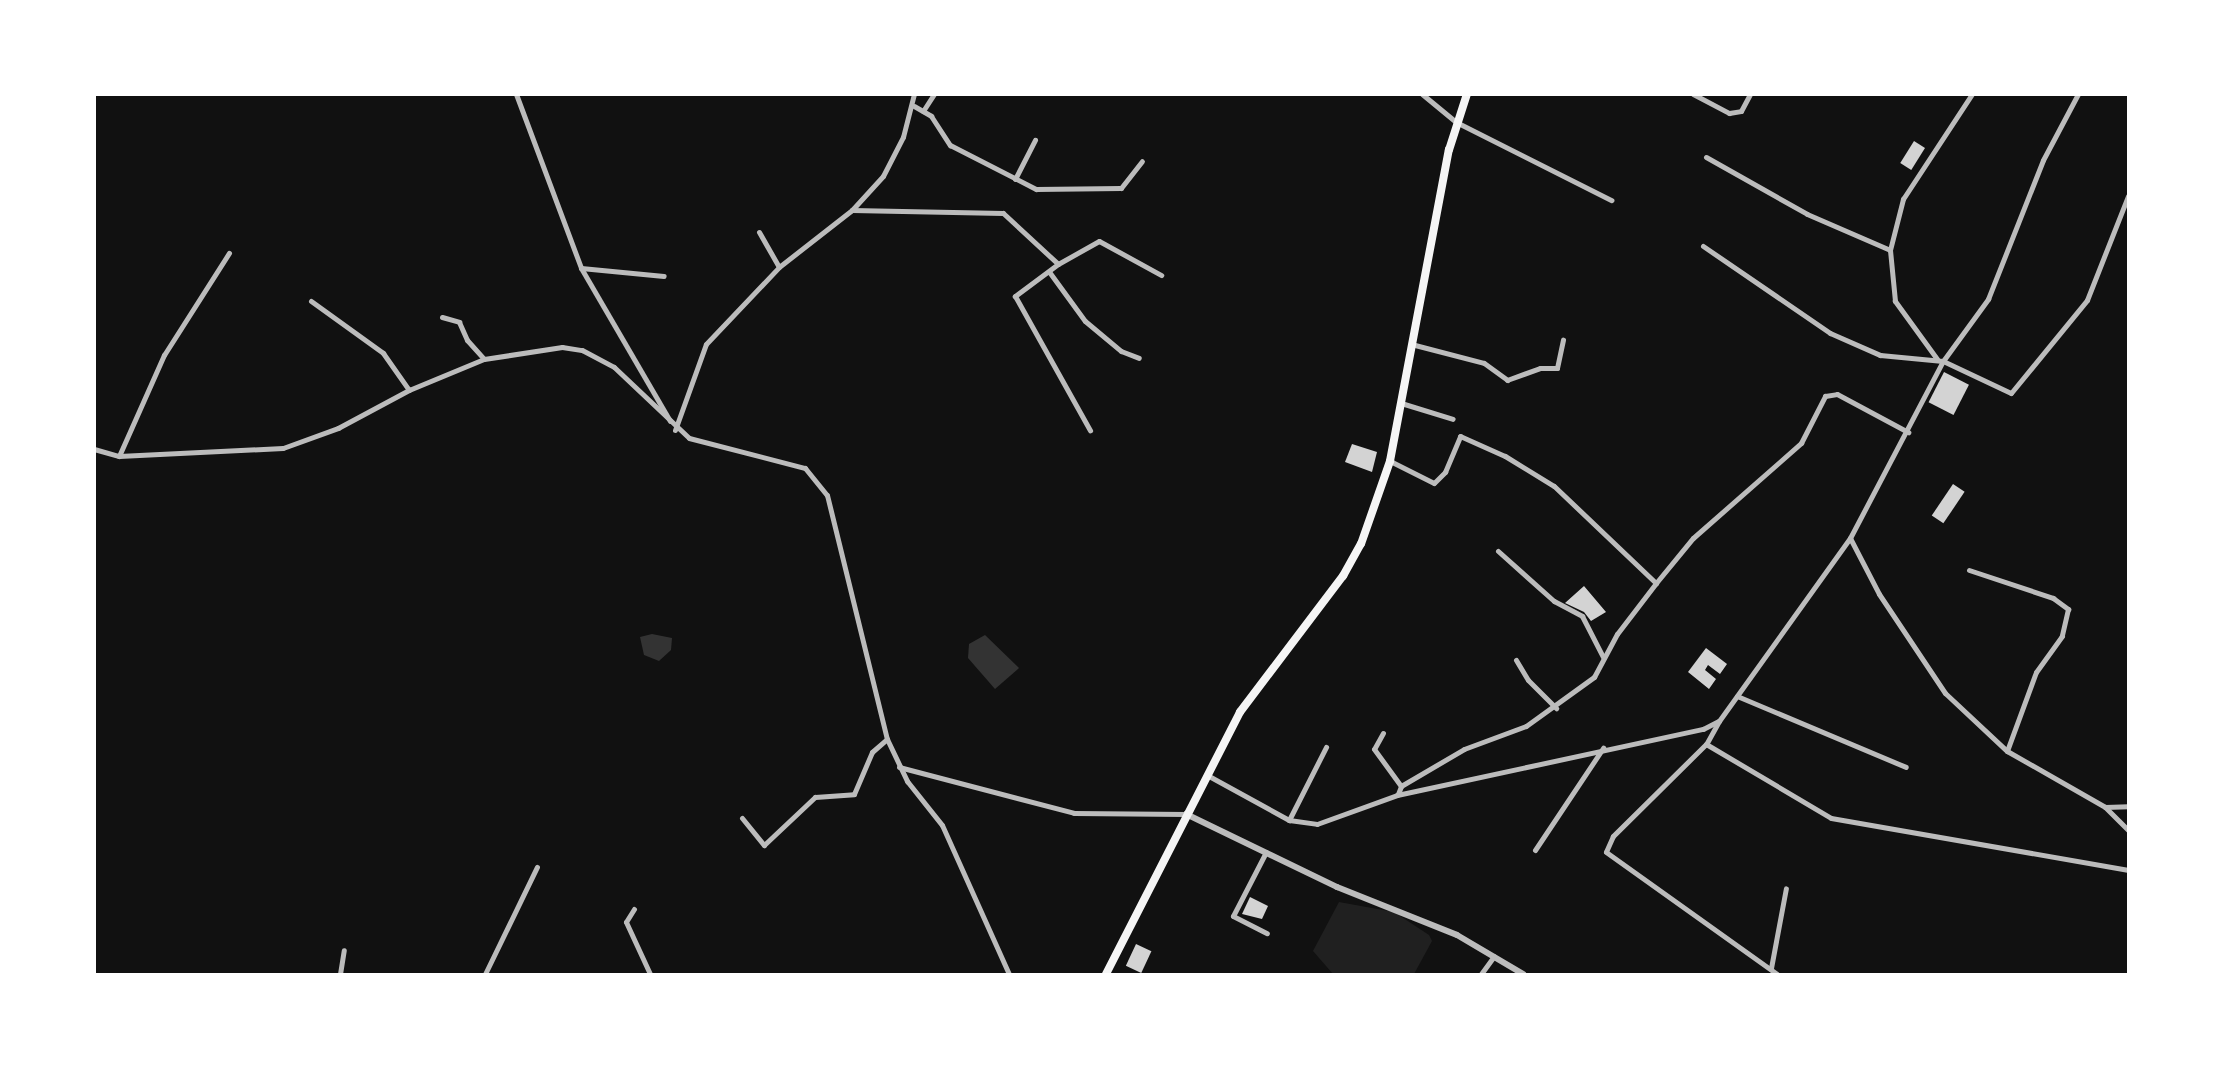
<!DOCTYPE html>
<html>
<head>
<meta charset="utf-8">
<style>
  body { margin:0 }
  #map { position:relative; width:2223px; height:1069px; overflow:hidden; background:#111; font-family:"Noto Sans",sans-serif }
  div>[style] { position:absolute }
  .green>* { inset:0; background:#202020 }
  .water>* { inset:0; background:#333 }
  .building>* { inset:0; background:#d3d3d3; transform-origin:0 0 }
  .minor>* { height:5px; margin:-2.5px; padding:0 2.5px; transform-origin:2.5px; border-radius:2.5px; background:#bcbcbc }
  .tertiary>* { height:6px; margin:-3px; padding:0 3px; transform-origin:3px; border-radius:3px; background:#bcbcbc }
  .primary>* { height:8px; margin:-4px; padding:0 4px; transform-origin:4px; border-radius:4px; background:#f5f5f5 }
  span { translate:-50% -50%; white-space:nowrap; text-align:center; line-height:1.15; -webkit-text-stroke:7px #fff; paint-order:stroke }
  .frame { position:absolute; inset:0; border:96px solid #fff; pointer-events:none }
</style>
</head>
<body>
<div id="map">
  <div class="green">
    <i style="clip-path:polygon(1339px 902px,1394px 912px,1429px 935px,1432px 941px,1414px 974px,1333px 974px,1313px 951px)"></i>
  </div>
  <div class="water">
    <i style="clip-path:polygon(652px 634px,672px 638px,671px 650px,659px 661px,644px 655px,640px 637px)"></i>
    <i style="clip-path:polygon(985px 635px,1019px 668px,995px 689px,968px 658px,969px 644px)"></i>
  </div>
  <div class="building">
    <i style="left:1914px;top:141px;width:13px;height:26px;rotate:32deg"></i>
    <i style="left:1944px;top:372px;width:28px;height:34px;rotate:27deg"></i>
    <i style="clip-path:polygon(1352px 444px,1377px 452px,1372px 472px,1345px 462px)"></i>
    <i style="left:1953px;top:484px;width:14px;height:38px;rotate:34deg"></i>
    <i style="clip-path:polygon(1584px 586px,1606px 612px,1591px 621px,1584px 612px,1565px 603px)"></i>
    <i style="clip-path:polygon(1706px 648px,1727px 664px,1720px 674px,1708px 665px,1705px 670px,1716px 679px,1709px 689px,1688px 672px)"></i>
    <i style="clip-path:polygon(1250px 897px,1268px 906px,1262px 919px,1242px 914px)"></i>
    <i style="left:1136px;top:944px;width:17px;height:24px;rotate:25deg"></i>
  </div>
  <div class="minor">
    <i style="left:516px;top:94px;width:186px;rotate:69.5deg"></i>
    <i style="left:581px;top:268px;width:177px;rotate:59.8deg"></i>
    <i style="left:1422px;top:94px;width:44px;rotate:39.5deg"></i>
    <i style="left:1456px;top:122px;width:174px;rotate:26.7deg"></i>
    <i style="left:1693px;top:94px;width:41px;rotate:27.8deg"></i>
    <i style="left:1729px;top:113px;width:12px;rotate:-9deg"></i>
    <i style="left:1741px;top:111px;width:19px;rotate:-62deg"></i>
    <i style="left:914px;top:106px;width:20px;rotate:30deg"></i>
    <i style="left:931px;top:116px;width:35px;rotate:57deg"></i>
    <i style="left:950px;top:145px;width:97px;rotate:27.1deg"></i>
    <i style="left:1036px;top:189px;width:85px;rotate:-0.7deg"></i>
    <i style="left:1121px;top:188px;width:34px;rotate:-52deg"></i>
    <i style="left:923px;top:111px;width:20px;rotate:-57deg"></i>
    <i style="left:1706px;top:157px;width:116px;rotate:29.4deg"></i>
    <i style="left:1807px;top:214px;width:90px;rotate:23.4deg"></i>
    <i style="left:1015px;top:179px;width:44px;rotate:-62.9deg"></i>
    <i style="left:852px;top:210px;width:151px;rotate:1.1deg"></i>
    <i style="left:1003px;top:213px;width:75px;rotate:42.8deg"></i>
    <i style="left:1058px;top:264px;width:47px;rotate:-29.3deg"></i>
    <i style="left:1099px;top:241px;width:71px;rotate:28.7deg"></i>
    <i style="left:759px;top:232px;width:40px;rotate:60.3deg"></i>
    <i style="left:1703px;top:246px;width:154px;rotate:34.4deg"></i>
    <i style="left:1830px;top:333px;width:55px;rotate:23.7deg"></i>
    <i style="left:1880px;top:355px;width:63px;rotate:5.4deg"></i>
    <i style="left:1943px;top:361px;width:75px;rotate:25.2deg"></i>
    <i style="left:2011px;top:393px;width:120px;rotate:-50.7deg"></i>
    <i style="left:2087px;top:300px;width:112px;rotate:-68.5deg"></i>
    <i style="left:1058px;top:264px;width:54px;rotate:143.3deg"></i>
    <i style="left:1015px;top:296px;width:154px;rotate:60.8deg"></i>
    <i style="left:581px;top:268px;width:83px;rotate:5.5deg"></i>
    <i style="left:1050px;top:273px;width:59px;rotate:53.9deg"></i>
    <i style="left:1085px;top:321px;width:47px;rotate:39.8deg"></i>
    <i style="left:1121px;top:351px;width:19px;rotate:21deg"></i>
    <i style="left:311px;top:301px;width:89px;rotate:35.8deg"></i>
    <i style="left:383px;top:353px;width:45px;rotate:54.9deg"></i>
    <i style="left:442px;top:317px;width:18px;rotate:16deg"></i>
    <i style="left:459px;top:322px;width:20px;rotate:66deg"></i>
    <i style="left:467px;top:340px;width:25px;rotate:48deg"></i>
    <i style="left:1411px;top:344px;width:75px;rotate:14.6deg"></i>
    <i style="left:1484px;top:363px;width:29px;rotate:36deg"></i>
    <i style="left:1507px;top:380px;width:35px;rotate:-20deg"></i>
    <i style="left:1540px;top:368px;width:17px"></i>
    <i style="left:1557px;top:368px;width:29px;rotate:-78deg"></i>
    <i style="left:1937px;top:359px;width:72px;rotate:-125.9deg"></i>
    <i style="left:1895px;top:301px;width:51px;rotate:-95.6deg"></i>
    <i style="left:1890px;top:250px;width:53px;rotate:-75.7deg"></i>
    <i style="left:1903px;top:199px;width:126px;rotate:-56.7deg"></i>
    <i style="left:1401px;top:403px;width:54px;rotate:17.1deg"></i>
    <i style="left:675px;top:430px;width:91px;rotate:-70.2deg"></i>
    <i style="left:706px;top:344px;width:106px;rotate:-46.5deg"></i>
    <i style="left:779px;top:267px;width:93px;rotate:-38deg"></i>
    <i style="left:852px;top:210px;width:46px;rotate:-47.6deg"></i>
    <i style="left:883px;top:176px;width:44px;rotate:-62.9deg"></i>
    <i style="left:903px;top:137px;width:44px;rotate:-75.7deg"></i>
    <i style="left:94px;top:449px;width:26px;rotate:16deg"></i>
    <i style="left:119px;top:456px;width:164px;rotate:-2.8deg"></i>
    <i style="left:283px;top:448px;width:59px;rotate:-20deg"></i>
    <i style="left:338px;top:428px;width:81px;rotate:-28.2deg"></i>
    <i style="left:409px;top:390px;width:81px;rotate:-22.5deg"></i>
    <i style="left:484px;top:359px;width:79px;rotate:-8.7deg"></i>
    <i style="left:562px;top:347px;width:20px;rotate:9deg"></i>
    <i style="left:582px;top:350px;width:36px;rotate:28deg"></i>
    <i style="left:614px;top:367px;width:103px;rotate:43.4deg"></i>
    <i style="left:689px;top:438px;width:120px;rotate:14.5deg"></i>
    <i style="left:805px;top:468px;width:35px;rotate:51deg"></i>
    <i style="left:827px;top:495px;width:251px;rotate:76.2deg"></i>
    <i style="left:887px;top:739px;width:47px;rotate:64.5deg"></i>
    <i style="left:907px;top:781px;width:56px;rotate:51.5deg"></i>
    <i style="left:942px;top:825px;width:163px;rotate:65.8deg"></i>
    <i style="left:119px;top:456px;width:111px;rotate:-66deg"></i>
    <i style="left:164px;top:355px;width:121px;rotate:-57.5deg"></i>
    <i style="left:1390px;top:461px;width:49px;rotate:26.6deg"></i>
    <i style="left:1434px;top:483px;width:16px;rotate:-45deg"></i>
    <i style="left:1445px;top:472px;width:39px;rotate:-67deg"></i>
    <i style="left:1460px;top:436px;width:49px;rotate:24deg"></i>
    <i style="left:1505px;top:456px;width:57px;rotate:31.5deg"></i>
    <i style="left:1554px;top:486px;width:141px;rotate:43.6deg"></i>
    <i style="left:1850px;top:538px;width:63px;rotate:62.6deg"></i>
    <i style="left:1879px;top:594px;width:119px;rotate:56.3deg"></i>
    <i style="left:1945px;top:693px;width:85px;rotate:43.1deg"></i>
    <i style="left:2007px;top:751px;width:113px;rotate:29.7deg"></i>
    <i style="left:2105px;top:807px;width:33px;rotate:45deg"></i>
    <i style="left:1498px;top:551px;width:75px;rotate:41.8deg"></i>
    <i style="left:1554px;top:601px;width:32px;rotate:28deg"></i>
    <i style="left:1582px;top:616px;width:46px;rotate:62.9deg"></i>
    <i style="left:1969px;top:570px;width:89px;rotate:18.4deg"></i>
    <i style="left:2053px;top:598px;width:19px;rotate:36deg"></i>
    <i style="left:2068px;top:609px;width:28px;rotate:103deg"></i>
    <i style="left:2062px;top:636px;width:44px;rotate:125.8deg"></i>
    <i style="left:2036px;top:672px;width:84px;rotate:110.2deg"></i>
    <i style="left:1516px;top:660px;width:23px;rotate:59deg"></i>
    <i style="left:1528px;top:680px;width:40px;rotate:45deg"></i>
    <i style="left:1737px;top:696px;width:183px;rotate:22.8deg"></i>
    <i style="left:1719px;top:721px;width:26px;rotate:119deg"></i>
    <i style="left:1706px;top:744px;width:131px;rotate:135.3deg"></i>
    <i style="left:1613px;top:836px;width:17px;rotate:114deg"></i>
    <i style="left:1606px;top:852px;width:210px;rotate:35.5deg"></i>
    <i style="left:1383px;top:733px;width:18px;rotate:119deg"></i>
    <i style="left:1374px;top:749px;width:46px;rotate:53.9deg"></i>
    <i style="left:1706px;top:744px;width:145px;rotate:30.6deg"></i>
    <i style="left:1831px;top:818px;width:302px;rotate:9.9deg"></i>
    <i style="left:899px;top:767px;width:181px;rotate:14.7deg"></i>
    <i style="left:1074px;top:813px;width:112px;rotate:0.5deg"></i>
    <i style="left:1207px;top:775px;width:94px;rotate:28.8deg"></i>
    <i style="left:1289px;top:820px;width:28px;rotate:8deg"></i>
    <i style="left:1317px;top:824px;width:85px;rotate:-19.9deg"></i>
    <i style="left:1397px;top:795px;width:313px;rotate:-12.2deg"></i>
    <i style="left:1703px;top:729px;width:18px;rotate:-27deg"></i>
    <i style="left:1719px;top:721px;width:225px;rotate:-54.4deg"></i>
    <i style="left:1850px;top:538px;width:200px;rotate:-62.3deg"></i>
    <i style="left:1943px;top:361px;width:77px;rotate:-54deg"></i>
    <i style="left:1988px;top:299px;width:149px;rotate:-68.4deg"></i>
    <i style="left:2043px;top:160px;width:75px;rotate:-62.1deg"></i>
    <i style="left:1398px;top:794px;width:9px;rotate:-69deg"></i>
    <i style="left:1401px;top:786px;width:73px;rotate:-30.4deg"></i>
    <i style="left:1464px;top:749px;width:66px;rotate:-20.4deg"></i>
    <i style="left:1526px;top:726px;width:84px;rotate:-35.8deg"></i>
    <i style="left:1594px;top:677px;width:49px;rotate:-61.9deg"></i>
    <i style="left:1617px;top:634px;width:64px;rotate:-52.6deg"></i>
    <i style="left:1656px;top:583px;width:58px;rotate:-50.6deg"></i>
    <i style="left:1693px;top:538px;width:144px;rotate:-41.3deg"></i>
    <i style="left:1801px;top:443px;width:53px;rotate:-62.9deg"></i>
    <i style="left:1825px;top:396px;width:12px;rotate:-9deg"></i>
    <i style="left:1837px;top:394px;width:81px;rotate:28.2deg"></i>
    <i style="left:2105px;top:807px;width:23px;rotate:-2deg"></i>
    <i style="left:742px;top:818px;width:35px;rotate:51deg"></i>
    <i style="left:764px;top:845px;width:70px;rotate:-43.3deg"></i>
    <i style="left:815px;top:797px;width:39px;rotate:-4deg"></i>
    <i style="left:854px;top:794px;width:46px;rotate:-66.8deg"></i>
    <i style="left:872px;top:752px;width:20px;rotate:-41deg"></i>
    <i style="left:1289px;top:820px;width:82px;rotate:-63.1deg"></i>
    <i style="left:1535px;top:850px;width:123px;rotate:-56.3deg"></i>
    <i style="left:1266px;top:852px;width:72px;rotate:117.3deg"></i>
    <i style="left:1233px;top:916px;width:38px;rotate:27deg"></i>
    <i style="left:634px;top:909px;width:15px;rotate:122deg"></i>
    <i style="left:626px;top:922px;width:57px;rotate:65.2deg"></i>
    <i style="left:1771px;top:968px;width:81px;rotate:-79.4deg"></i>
    <i style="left:340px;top:974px;width:24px;rotate:-81deg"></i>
    <i style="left:485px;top:974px;width:119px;rotate:-64.1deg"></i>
    <i style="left:1481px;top:974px;width:22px;rotate:-54deg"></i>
  </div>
  <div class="tertiary">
    <i style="left:1186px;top:814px;width:168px;rotate:25.8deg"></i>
    <i style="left:1337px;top:887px;width:129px;rotate:21.8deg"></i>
    <i style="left:1457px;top:935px;width:77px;rotate:30.6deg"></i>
  </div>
  <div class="primary">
    <i style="left:1106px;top:974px;width:294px;rotate:-62.9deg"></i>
    <i style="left:1240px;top:712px;width:171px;rotate:-52.9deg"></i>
    <i style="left:1343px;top:576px;width:37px;rotate:-61deg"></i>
    <i style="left:1361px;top:544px;width:88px;rotate:-70.7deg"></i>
    <i style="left:1390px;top:461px;width:317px;rotate:-79.3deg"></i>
    <i style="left:1449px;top:150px;width:59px;rotate:-72.2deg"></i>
  </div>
  <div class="frame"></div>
</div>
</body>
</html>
